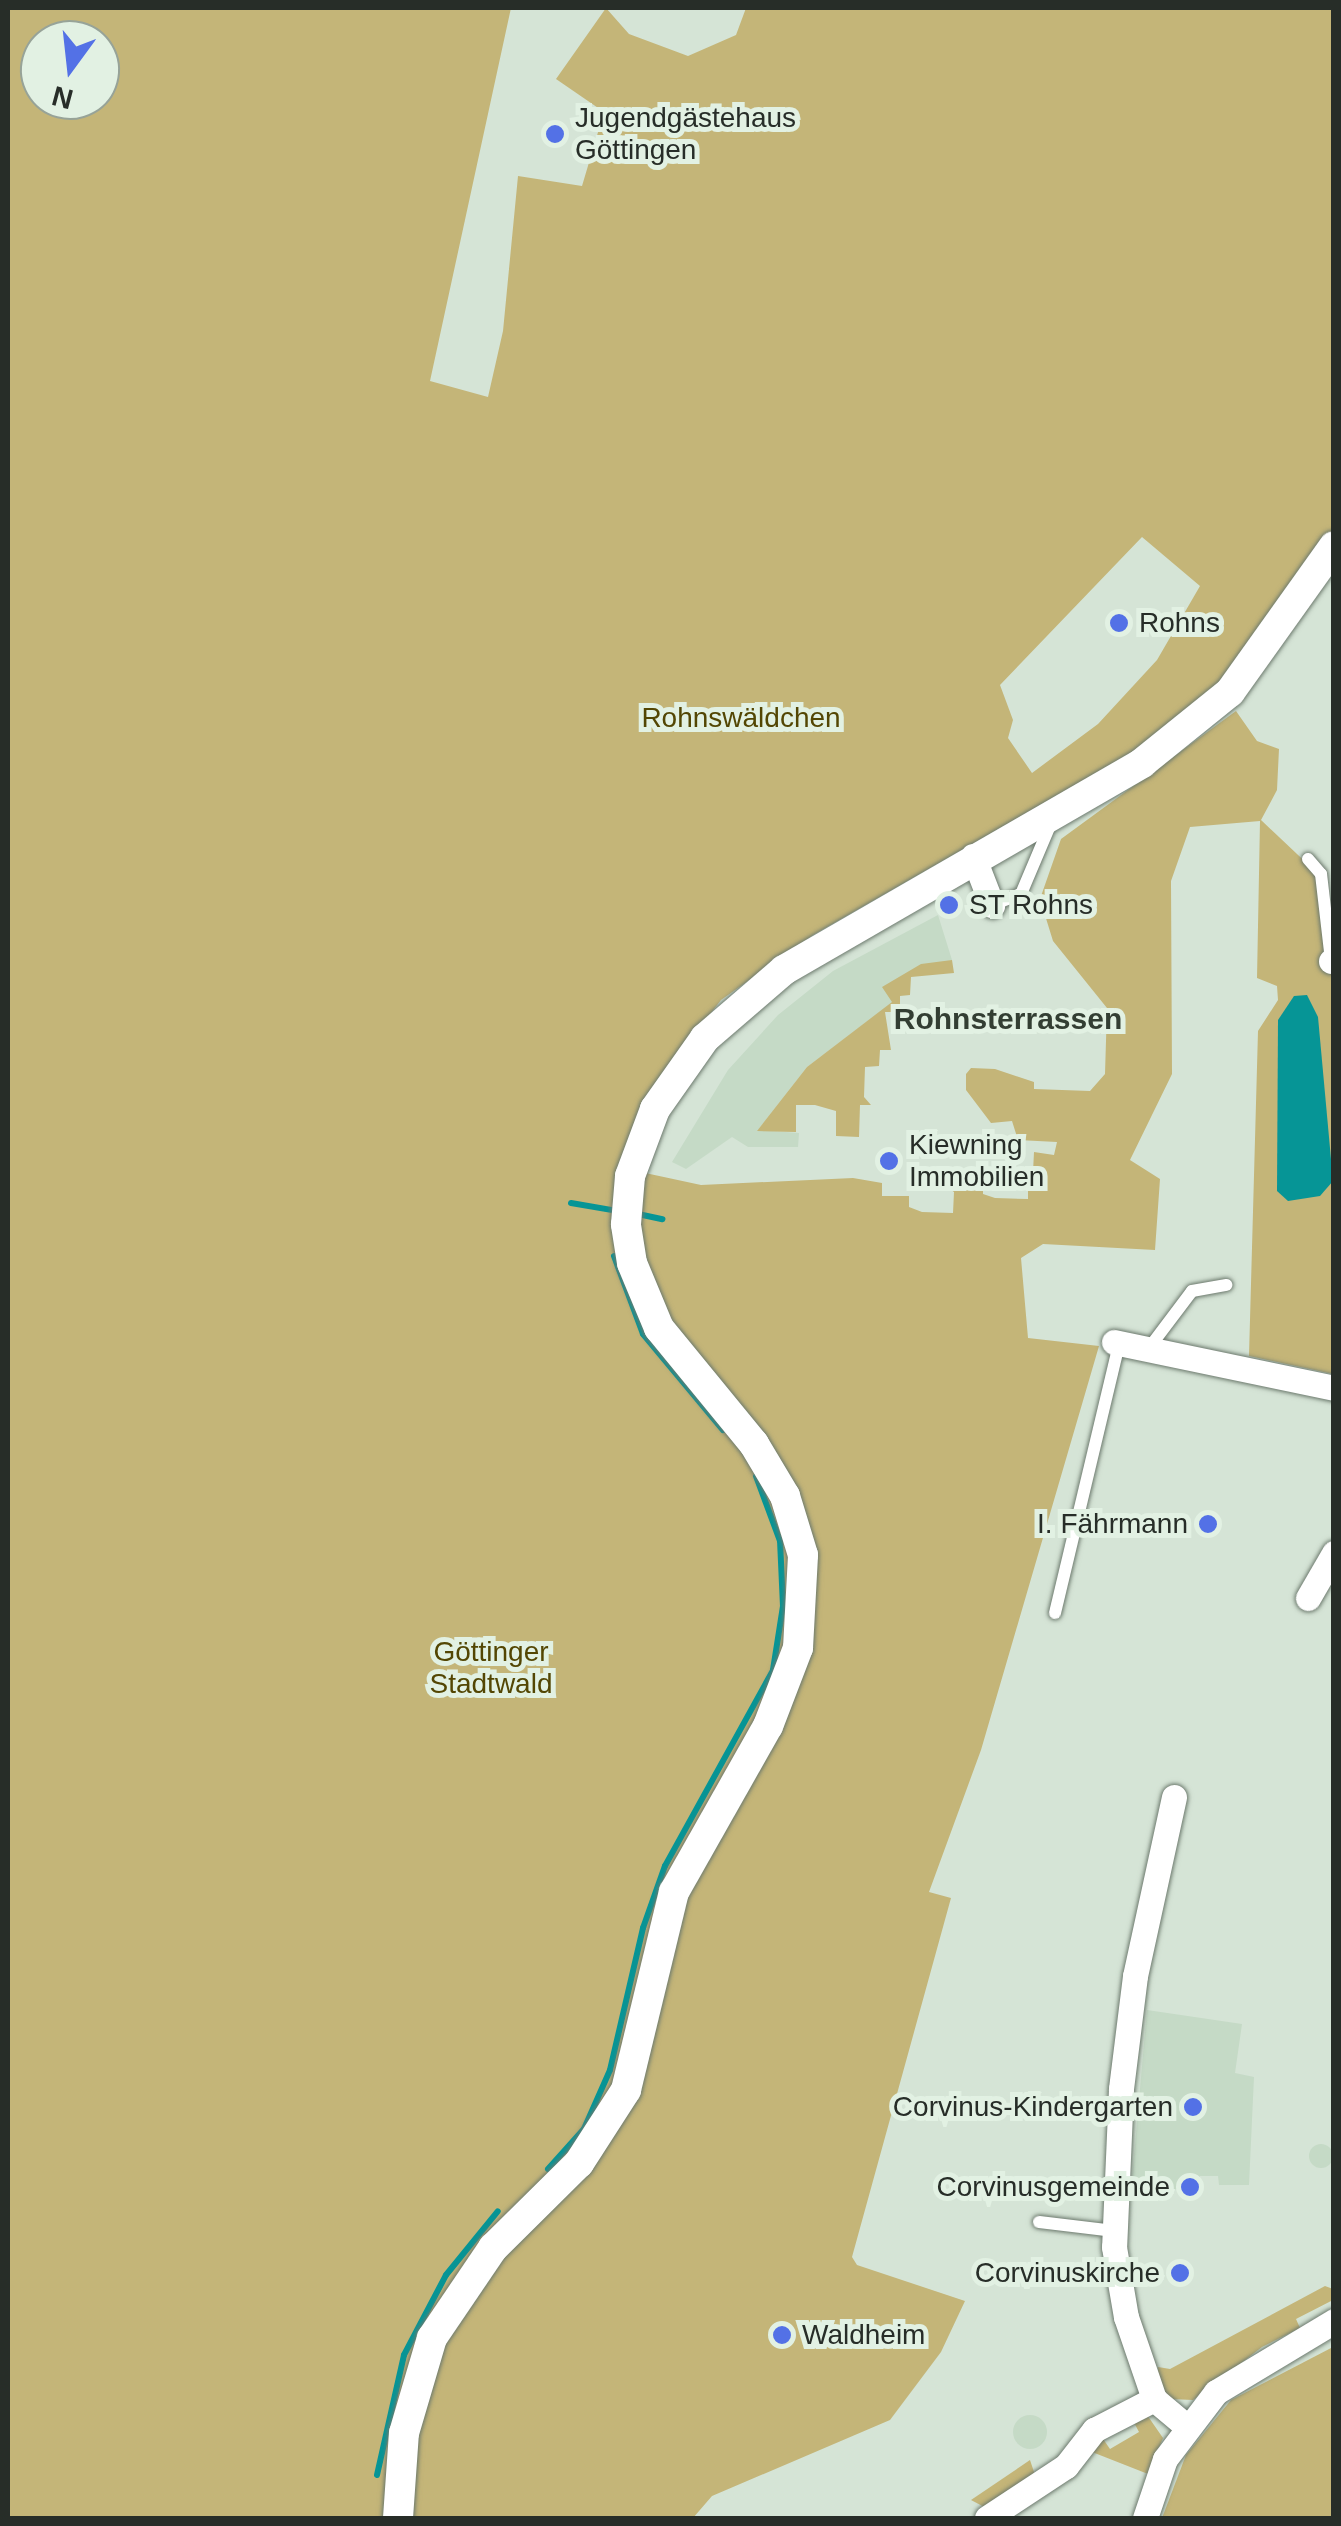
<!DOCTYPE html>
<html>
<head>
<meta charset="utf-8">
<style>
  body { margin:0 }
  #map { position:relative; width:1341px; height:2526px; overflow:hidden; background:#d5e4d6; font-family:Arial,sans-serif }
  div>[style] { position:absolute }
  .built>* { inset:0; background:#c5dac6 }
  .round { border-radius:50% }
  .green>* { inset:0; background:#c4b578 }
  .water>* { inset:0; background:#069596 }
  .stream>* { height:6px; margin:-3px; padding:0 3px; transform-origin:3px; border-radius:3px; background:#069596 }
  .roads { filter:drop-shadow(0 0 2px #6c796d) drop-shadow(0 0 2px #6c796d) }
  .service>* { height:12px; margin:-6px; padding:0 6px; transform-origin:6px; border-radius:6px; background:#fff }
  .minor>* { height:25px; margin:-12.5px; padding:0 12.5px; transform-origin:12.5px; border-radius:12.5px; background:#fff }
  .tertiary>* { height:30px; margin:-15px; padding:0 15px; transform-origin:15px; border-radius:15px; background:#fff }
  .dots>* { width:28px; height:28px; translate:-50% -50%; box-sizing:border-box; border:5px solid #e2f1e3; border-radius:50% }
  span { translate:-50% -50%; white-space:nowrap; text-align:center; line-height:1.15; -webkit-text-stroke:10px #e2f1e3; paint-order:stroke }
  .poi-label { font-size:28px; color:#272d28 }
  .left { translate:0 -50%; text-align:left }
  .right { translate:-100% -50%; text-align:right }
  .park-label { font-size:28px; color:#534603 }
  .neighbourhood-label { font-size:30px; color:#333e33; font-weight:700 }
  .frame { position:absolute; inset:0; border:10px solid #272d28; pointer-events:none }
  .north { position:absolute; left:20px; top:20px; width:100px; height:100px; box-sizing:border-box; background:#e2f1e3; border:2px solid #97a398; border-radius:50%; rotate:195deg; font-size:28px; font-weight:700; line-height:40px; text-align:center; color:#272d28 }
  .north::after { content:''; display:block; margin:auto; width:35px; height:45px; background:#5371e6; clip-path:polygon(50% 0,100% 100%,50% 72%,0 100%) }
</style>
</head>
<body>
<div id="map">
  <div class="built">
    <i style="clip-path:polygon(938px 915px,952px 960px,883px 987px,893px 1002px,807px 1067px,758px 1130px,799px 1133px,798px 1147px,748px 1147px,732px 1137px,686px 1169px,672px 1162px,728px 1070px,778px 1015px,833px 971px)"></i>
    <i style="clip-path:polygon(1147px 2010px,1242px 2024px,1235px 2073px,1254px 2077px,1249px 2185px,1219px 2185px,1218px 2176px,1200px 2176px,1199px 2189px,1131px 2190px)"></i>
    <i class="round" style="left:1309px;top:2144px;width:24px;height:24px"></i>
    <i class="round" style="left:1013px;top:2415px;width:34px;height:34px"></i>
  </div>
  <div class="green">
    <i style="clip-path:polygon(evenodd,8px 8px,511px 8px,430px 381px,488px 397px,503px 331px,518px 176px,582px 186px,604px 112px,556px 79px,606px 8px,629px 34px,688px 56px,736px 35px,746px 8px,1333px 8px,1333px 533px,1228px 682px,1135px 751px,813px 935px,721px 1000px,658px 1081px,622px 1168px,701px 1185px,853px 1178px,882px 1183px,882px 1196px,909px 1196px,909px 1207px,922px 1212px,953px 1213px,954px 1192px,947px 1187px,971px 1183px,983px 1183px,983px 1194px,995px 1198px,1028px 1199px,1028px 1178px,1021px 1172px,1033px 1172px,1034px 1152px,1054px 1155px,1057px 1142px,1018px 1140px,1012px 1121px,991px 1123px,966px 1090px,966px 1074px,971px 1068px,995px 1069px,1034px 1082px,1034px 1089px,1090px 1091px,1105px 1074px,1107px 1008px,1053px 941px,1040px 899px,1061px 839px,1236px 711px,1257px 741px,1279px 749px,1277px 790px,1261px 820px,1315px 871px,1333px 967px,1333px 1374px,1249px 1356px,1258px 1031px,1278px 1000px,1277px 986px,1257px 978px,1260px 821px,1190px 827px,1171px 881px,1172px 1074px,1130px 1160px,1160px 1179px,1155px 1250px,1043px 1244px,1021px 1258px,1028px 1338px,1099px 1346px,981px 1750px,929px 1892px,951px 1898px,852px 2257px,857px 2265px,965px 2301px,941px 2352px,890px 2420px,712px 2496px,693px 2518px,8px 2518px,8px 8px,40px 40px,100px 40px,100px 100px,40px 100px,40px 40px,8px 8px,1142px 537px,1200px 586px,1157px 660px,1098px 724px,1032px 773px,1008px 738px,1013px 720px,1000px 685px,1142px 537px)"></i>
    <i style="clip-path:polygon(952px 960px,954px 973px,911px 977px,910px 995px,900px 996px,900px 1012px,885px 1012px,891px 1050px,880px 1050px,879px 1066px,865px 1067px,864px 1097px,871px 1105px,860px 1105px,859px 1137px,836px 1136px,836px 1111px,815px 1105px,796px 1105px,796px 1132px,757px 1131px,807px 1067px,892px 1002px,882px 987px,921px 964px)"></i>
    <i style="clip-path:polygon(1325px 2286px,1333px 2289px,1333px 2300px,1296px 2319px,1300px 2328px,1262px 2347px,1193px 2400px,1171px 2399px,1158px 2385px,1158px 2367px,1170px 2369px)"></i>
    <i style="clip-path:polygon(1333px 2347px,1333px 2518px,1162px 2518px,1186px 2455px,1231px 2400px)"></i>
    <i style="clip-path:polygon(1145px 2412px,1163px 2438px,1148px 2474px,1087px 2450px,1101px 2436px,1110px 2449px,1139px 2432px,1131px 2417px)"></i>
    <i style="clip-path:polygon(1030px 2460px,1035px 2475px,988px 2509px,971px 2500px)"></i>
  </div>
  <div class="water">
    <i style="clip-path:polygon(1307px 995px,1318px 1017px,1333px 1181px,1320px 1196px,1288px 1201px,1277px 1191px,1278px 1020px,1294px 996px)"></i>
  </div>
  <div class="stream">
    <i style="left:571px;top:1203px;width:48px;rotate:9.7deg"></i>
    <i style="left:638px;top:1214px;width:25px;rotate:12deg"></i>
    <i style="left:614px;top:1256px;width:83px;rotate:69.6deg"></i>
    <i style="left:643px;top:1334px;width:125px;rotate:50.2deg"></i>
    <i style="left:548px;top:2169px;width:54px;rotate:-48deg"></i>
    <i style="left:584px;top:2129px;width:64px;rotate:-66.2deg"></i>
    <i style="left:610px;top:2070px;width:146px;rotate:-76.9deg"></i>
    <i style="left:643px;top:1928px;width:66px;rotate:-70.5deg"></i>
    <i style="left:665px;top:1866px;width:224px;rotate:-61.1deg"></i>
    <i style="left:773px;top:1670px;width:65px;rotate:-81.1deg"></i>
    <i style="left:783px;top:1606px;width:65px;rotate:-92.6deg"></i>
    <i style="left:780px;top:1541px;width:69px;rotate:-110.3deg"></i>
    <i style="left:377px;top:2475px;width:123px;rotate:-77.3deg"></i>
    <i style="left:404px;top:2355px;width:90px;rotate:-62.3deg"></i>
    <i style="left:446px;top:2275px;width:82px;rotate:-50.9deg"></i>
  </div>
  <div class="roads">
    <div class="service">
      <i style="left:1308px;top:859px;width:20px;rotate:49deg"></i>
      <i style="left:1321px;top:874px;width:88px;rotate:83.4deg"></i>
      <i style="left:992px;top:905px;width:31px;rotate:-21deg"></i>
      <i style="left:1021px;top:894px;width:77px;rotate:-67.1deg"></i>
      <i style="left:1149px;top:1348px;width:71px;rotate:-53deg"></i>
      <i style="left:1192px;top:1291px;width:35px;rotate:-10deg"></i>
      <i style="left:1055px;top:1613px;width:277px;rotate:-76.6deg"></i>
      <i style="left:1039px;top:2222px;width:76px;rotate:6.8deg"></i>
    </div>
    <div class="minor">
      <i style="left:973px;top:856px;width:53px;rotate:68.8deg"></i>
      <i style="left:1331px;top:961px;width:3px"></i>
      <i style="left:1114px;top:1342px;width:225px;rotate:11.8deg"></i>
      <i style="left:1308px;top:1598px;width:52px;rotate:-60deg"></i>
      <i style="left:1174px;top:1797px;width:183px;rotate:102.3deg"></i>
      <i style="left:1135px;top:1976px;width:114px;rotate:97.1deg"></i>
      <i style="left:1121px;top:2089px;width:158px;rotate:92.5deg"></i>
      <i style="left:1114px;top:2247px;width:71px;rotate:80.3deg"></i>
      <i style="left:1126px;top:2317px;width:87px;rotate:71.1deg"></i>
      <i style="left:1154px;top:2399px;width:40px;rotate:40deg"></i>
      <i style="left:987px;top:2518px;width:95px;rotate:-33.4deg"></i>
      <i style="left:1066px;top:2466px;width:46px;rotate:-52.1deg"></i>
      <i style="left:1094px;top:2430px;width:68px;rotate:-27.3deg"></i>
      <i style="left:1145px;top:2518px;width:62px;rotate:-71.3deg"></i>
      <i style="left:1165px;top:2459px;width:84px;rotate:-52.7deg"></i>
      <i style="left:1216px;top:2392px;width:138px;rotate:-31deg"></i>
    </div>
    <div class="tertiary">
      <i style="left:398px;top:2518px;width:85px;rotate:-86deg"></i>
      <i style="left:404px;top:2433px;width:99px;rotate:-73.6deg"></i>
      <i style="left:432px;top:2338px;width:109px;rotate:-55.9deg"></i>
      <i style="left:493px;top:2248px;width:121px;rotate:-44.7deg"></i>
      <i style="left:579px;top:2163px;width:87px;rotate:-57.2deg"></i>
      <i style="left:626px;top:2090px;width:204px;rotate:-76.4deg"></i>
      <i style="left:674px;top:1892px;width:191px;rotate:-60.5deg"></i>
      <i style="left:768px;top:1726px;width:84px;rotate:-69deg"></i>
      <i style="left:798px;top:1648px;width:93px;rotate:-86.9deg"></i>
      <i style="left:803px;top:1555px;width:62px;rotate:-107deg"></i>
      <i style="left:785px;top:1496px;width:61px;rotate:-120.8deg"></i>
      <i style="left:754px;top:1444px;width:150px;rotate:-129.3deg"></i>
      <i style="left:659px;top:1328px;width:70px;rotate:-112.6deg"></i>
      <i style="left:632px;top:1263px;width:39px;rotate:-99deg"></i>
      <i style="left:626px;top:1224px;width:48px;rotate:-85.2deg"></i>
      <i style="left:630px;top:1176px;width:72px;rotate:-69.5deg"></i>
      <i style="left:655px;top:1109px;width:87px;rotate:-54.8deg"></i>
      <i style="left:705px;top:1038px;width:104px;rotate:-40.7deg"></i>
      <i style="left:784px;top:970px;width:414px;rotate:-30deg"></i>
      <i style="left:1142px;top:763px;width:113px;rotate:-38.9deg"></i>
      <i style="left:1230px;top:692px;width:179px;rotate:-54.5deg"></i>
    </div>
  </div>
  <div class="dots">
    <i style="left:555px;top:134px;background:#5371e6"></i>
    <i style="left:1119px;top:623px;background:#5371e6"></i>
    <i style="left:949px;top:905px;background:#5371e6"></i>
    <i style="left:889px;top:1161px;background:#5371e6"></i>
    <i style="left:1208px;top:1524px;background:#5371e6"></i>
    <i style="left:1193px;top:2107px;background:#5371e6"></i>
    <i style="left:1190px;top:2187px;background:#5371e6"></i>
    <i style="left:1180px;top:2273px;background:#5371e6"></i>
    <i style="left:782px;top:2335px;background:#5371e6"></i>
  </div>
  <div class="poi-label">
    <span class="left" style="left:575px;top:134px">Jugendgästehaus<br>Göttingen</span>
    <span class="left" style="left:1139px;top:623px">Rohns</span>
    <span class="left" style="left:969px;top:905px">ST Rohns</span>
    <span class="left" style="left:909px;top:1161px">Kiewning<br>Immobilien</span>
    <span class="right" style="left:1188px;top:1524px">I. Fährmann</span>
    <span class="right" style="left:1173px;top:2107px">Corvinus-Kindergarten</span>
    <span class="right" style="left:1170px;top:2187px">Corvinusgemeinde</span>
    <span class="right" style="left:1160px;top:2273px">Corvinuskirche</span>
    <span class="left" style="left:802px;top:2335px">Waldheim</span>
  </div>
  <div class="park-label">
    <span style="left:741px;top:718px">Rohnswäldchen</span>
    <span style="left:491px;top:1668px">Göttinger<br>Stadtwald</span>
  </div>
  <div class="neighbourhood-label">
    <span style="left:1008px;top:1019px">Rohnsterrassen</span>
  </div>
  <div class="frame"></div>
  <div class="north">N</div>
</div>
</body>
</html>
